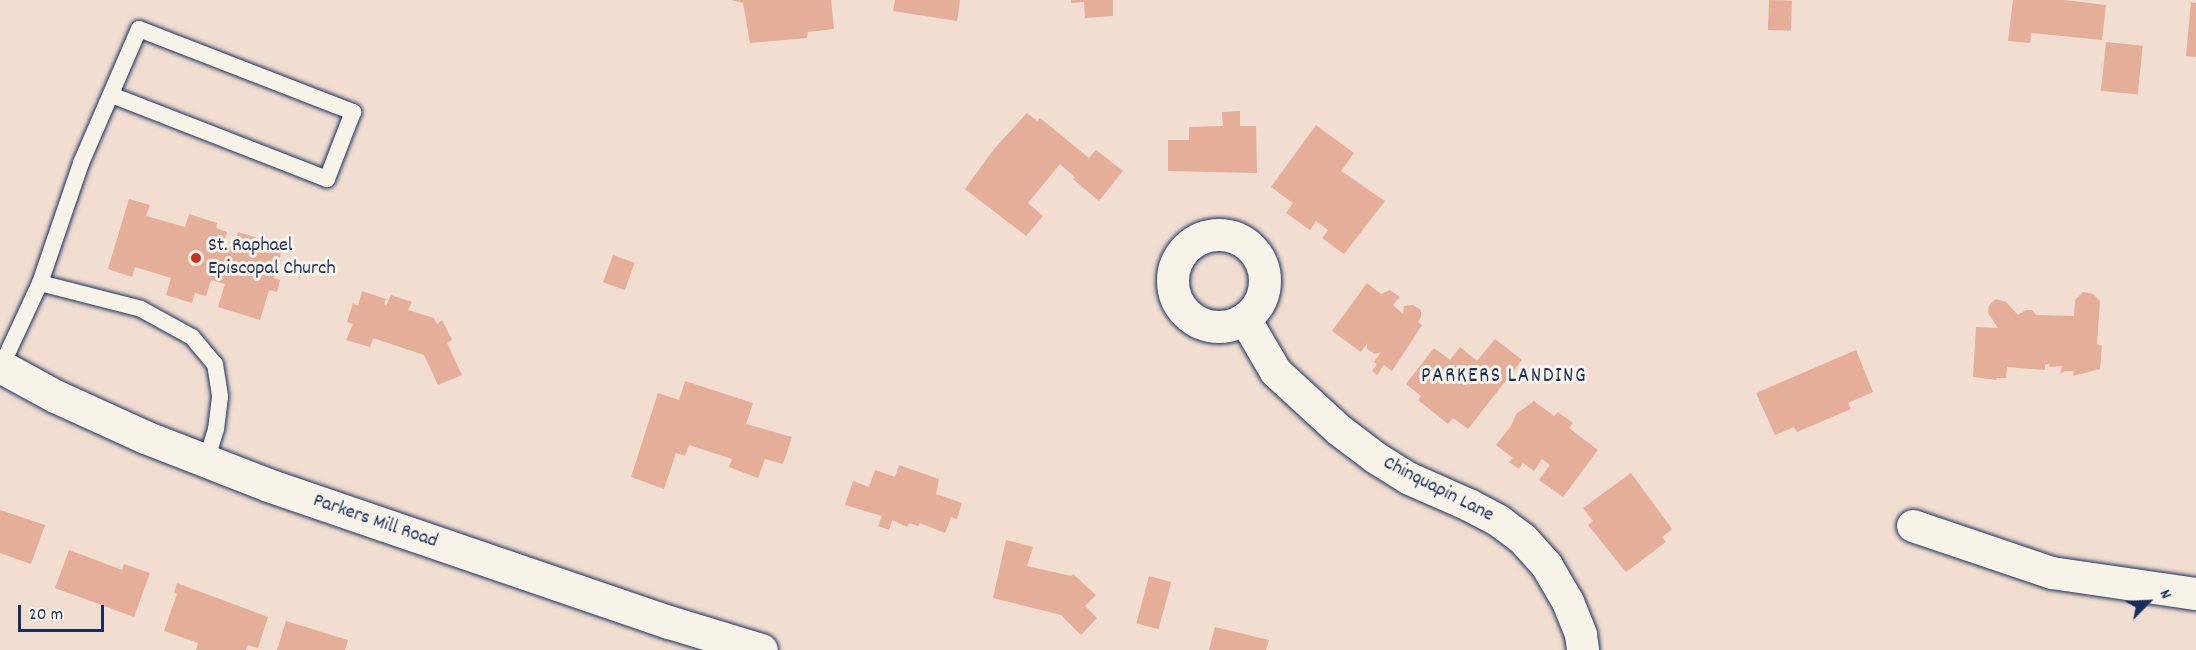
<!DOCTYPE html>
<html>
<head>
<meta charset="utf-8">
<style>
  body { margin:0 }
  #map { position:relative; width:2196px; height:650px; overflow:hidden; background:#f1ded0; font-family:Dekko,sans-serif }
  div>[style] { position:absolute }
  .building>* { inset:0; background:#e4ae99; transform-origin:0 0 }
  .roads { filter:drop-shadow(0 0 2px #1b2f5e) drop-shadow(0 0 2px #1b2f5e) }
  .lane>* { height:16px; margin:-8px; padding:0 8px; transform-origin:8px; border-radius:8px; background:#f7f3e8 }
  .street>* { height:32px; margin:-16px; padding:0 16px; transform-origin:16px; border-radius:16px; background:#f7f3e8 }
  .street>.ring { margin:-16px; padding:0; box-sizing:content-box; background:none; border:32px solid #f7f3e8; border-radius:50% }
  .secondary>* { height:33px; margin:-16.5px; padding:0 16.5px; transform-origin:16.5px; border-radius:16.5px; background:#f7f3e8 }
  .dots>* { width:16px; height:16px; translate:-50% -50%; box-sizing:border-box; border:3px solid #f7f3e8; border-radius:50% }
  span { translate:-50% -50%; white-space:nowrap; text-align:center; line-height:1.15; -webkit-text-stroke:6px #f7f3e8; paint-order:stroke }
  .poi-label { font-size:20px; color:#1b2f5e }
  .left { translate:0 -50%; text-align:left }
  .street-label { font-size:20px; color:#1b2f5e }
  .neighbourhood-label { font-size:21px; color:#1b2f5e; letter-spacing:1.5px }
  .north { position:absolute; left:2118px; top:572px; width:60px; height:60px; -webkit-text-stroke:4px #f7f3e8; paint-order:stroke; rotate:66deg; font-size:16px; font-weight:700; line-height:24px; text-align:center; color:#1b2f5e }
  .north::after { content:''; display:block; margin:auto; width:21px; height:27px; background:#1b2f5e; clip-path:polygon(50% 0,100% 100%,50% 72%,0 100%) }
  .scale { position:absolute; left:18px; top:605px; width:86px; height:27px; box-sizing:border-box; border:3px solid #1b2f5e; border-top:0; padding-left:8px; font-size:18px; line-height:21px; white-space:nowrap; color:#1b2f5e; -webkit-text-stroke:4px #f7f3e8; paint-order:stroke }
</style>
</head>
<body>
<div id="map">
  <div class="building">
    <i style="clip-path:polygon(731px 0,831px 0,834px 29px,808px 32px,807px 38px,750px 43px,743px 3px)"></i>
    <i style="clip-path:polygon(895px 0,960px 0,957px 21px,893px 11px)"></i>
    <i style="clip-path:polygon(1071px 0,1113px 0,1113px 16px,1085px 18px,1084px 2px,1071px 3px)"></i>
    <i style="left:1769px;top:0;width:23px;height:30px;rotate:2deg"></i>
    <i style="clip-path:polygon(2013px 0,2064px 0,2106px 5px,2102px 40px,2031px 33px,2030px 43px,2008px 41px)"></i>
    <i style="clip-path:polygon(2191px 2px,2196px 3px,2196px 57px,2186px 56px)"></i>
    <i style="left:2106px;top:42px;width:37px;height:49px;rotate:6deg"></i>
    <i style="clip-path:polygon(1240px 111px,1240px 126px,1256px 126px,1257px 173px,1168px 171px,1168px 140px,1189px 140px,1189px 127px,1223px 126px,1222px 112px)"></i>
    <i style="clip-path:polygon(1027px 113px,1037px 121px,1040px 118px,1089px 158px,1096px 150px,1123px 171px,1099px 201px,1073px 179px,1075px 177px,1060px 164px,1028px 203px,1043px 216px,1026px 236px,965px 189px,994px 149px)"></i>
    <i style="clip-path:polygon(1316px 125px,1354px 153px,1341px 171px,1385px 201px,1344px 254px,1322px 238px,1328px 230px,1316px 221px,1310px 230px,1286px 213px,1293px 203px,1271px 187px)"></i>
    <i style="clip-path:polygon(129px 199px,150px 205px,146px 216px,185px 227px,189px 214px,217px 223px,216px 228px,227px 232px,223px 245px,234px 248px,238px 232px,283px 246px,274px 278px,280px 280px,277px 292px,269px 290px,260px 320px,218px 307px,225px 284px,211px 280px,206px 296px,195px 293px,192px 303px,166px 295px,171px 278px,135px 267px,132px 277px,108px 269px)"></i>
    <i style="left:613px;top:255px;width:23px;height:29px;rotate:20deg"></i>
    <i style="clip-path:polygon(1367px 283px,1381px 294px,1390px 290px,1400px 297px,1393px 305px,1403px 314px,1404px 306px,1413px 305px,1421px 310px,1421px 317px,1418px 322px,1422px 325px,1392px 371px,1384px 365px,1377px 375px,1372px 371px,1377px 364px,1374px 362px,1381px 352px,1375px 354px,1367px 349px,1367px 343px,1361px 352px,1332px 331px)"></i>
    <i style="clip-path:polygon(362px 291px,386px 299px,384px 304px,386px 306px,391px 295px,412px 302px,408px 310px,434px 318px,437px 324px,442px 320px,452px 340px,447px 343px,462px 375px,438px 385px,424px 355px,373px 338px,370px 347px,346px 340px,353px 324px,347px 322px,353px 303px,358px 306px)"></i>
    <i style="clip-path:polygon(2083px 292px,2093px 294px,2100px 301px,2097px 344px,2102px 346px,2100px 369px,2073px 376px,2074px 371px,2065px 371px,2060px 374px,2062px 366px,2049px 367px,2050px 363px,2045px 365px,2045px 370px,2007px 367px,2006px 378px,1996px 378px,1997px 380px,1973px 377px,1976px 327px,1998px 328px,1988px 313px,1989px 305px,1996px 299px,2006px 302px,2018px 315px,2026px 310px,2032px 310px,2036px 315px,2074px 316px,2075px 300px)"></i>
    <i style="clip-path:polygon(1495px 339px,1522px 360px,1468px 429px,1453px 418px,1448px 424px,1418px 400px,1421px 396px,1406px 384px,1434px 348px,1450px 360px,1460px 347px,1477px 361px)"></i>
    <i style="clip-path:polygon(1856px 350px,1873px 392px,1848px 403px,1851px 409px,1797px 432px,1794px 427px,1775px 435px,1756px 393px)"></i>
    <i style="clip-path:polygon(685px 381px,753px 403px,746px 424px,792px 437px,783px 464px,765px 459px,758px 478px,729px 467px,732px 459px,689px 445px,685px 456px,676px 453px,664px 489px,631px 477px,658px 393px,679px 400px)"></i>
    <i style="clip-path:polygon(1534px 401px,1554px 416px,1558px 412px,1573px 423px,1569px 428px,1598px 450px,1563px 497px,1539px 480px,1550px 465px,1542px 459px,1534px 471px,1523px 463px,1519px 469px,1509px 462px,1513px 458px,1496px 445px,1511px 426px,1516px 414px)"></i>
    <i style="clip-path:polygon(899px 465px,939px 479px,936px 494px,962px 503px,957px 519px,951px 517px,945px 533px,920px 523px,918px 526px,909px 523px,907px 527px,892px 520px,889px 530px,878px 526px,882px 516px,845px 505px,853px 481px,869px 487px,875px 470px,895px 477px)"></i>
    <i style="clip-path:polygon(1631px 473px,1672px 529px,1662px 537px,1666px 542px,1626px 572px,1588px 525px,1593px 521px,1583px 508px)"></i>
    <i style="clip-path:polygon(0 510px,45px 525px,31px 564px,0 553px)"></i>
    <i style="clip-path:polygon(1006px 540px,1033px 547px,1027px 566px,1071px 576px,1073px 574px,1096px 595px,1085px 606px,1097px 618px,1081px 635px,1061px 615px,993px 598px)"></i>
    <i style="clip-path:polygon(69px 550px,122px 570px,124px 564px,150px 573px,134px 617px,55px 588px)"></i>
    <i style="left:1149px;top:576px;width:23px;height:49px;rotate:15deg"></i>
    <i style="clip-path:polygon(177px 583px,268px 617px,258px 648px,248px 645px,246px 650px,196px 650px,198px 643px,164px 631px,177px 594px,174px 593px)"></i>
    <i style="clip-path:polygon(286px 621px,348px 640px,345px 650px,277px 650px)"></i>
    <i style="clip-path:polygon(1215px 627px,1269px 640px,1266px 650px,1209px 650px)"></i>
  </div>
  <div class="roads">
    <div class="lane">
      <i style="left:40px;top:283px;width:104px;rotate:14.4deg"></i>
      <i style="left:141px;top:309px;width:58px;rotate:28.8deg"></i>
      <i style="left:192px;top:337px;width:35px;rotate:50deg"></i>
      <i style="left:215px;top:364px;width:33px;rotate:81deg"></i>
      <i style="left:220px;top:397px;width:32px;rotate:97deg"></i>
      <i style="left:216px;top:429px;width:34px;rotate:107deg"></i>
      <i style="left:1px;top:367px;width:93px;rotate:-65.1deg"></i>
      <i style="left:40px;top:283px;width:127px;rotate:-71.1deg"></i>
      <i style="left:81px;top:163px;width:146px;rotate:-66.6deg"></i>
      <i style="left:139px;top:29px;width:230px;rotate:21.2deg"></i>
      <i style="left:353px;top:112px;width:72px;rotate:111.2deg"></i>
      <i style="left:327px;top:179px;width:231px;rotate:-158.7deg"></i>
    </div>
    <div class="street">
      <i class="ring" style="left:1173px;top:235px;width:60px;height:60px"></i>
      <i style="left:1245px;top:319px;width:61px;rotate:59.7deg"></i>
      <i style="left:1276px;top:372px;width:86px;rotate:42.6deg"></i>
      <i style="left:1339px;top:430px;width:46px;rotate:37.1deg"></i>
      <i style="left:1376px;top:458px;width:40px;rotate:32deg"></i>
      <i style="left:1410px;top:479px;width:64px;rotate:23.8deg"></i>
      <i style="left:1469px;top:505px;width:34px;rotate:28deg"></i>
      <i style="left:1499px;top:521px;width:30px;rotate:37deg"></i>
      <i style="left:1523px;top:539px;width:36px;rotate:48deg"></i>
      <i style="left:1547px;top:566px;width:42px;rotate:59.7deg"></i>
      <i style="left:1568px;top:602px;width:35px;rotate:68deg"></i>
      <i style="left:1581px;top:635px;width:15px;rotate:82deg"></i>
      <i style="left:1913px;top:526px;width:147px;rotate:18.7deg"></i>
      <i style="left:2052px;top:573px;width:146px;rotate:8.3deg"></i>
    </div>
    <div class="secondary">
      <i style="left:0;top:366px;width:63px;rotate:28.6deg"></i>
      <i style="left:55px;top:396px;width:99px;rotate:24.5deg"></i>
      <i style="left:145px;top:437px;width:132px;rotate:21.3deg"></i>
      <i style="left:268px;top:485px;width:424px;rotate:18.9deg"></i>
      <i style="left:669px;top:622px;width:96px;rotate:16.9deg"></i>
    </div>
  </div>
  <div class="dots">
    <i style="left:196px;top:258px;background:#c8321e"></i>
  </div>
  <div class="poi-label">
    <span class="left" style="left:208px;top:258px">St. Raphael<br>Episcopal Church</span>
  </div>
  <div class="street-label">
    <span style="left:1438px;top:490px;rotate:27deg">Chinquapin Lane</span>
    <span style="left:375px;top:522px;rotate:19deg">Parkers Mill Road</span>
  </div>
  <div class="neighbourhood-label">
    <span style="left:1504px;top:377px">PARKERS LANDING</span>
  </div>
  <div class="north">N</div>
  <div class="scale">20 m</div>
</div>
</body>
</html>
